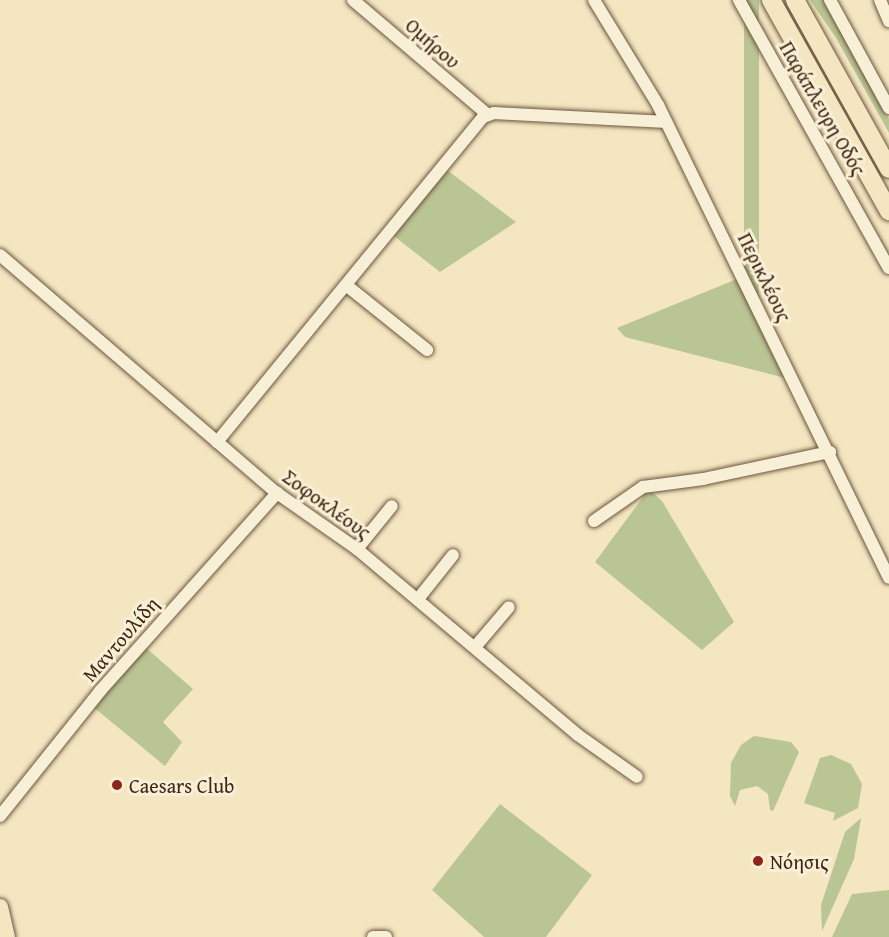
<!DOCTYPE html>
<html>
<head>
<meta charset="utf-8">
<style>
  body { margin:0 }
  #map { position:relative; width:889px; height:937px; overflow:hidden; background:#f4e6c1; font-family:"Gentium Book Plus",serif }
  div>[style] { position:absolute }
  .green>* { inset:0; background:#bac594; transform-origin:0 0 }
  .roads { filter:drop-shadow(0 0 2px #6c553f) drop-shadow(0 0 2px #6c553f) }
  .minor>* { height:12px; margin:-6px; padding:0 6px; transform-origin:6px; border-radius:6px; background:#f8efd7 }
  .major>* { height:16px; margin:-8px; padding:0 8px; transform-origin:8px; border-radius:8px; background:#f4e6c1 }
  .highway>* { height:18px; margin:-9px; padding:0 9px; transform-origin:9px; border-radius:9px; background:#f4e6c1 }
  .dots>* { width:16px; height:16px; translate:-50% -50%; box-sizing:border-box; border:3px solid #f8efd7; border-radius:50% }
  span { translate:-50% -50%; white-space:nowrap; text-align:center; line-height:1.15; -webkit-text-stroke:6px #f8efd7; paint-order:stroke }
  .street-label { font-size:20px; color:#3f2514 }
  .poi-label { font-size:20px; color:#3f2514 }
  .left { translate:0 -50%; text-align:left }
</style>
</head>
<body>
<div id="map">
  <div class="green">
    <i style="left:744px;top:0;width:15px;height:298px"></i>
    <i style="clip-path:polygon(810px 0,826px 0,889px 119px,889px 133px,836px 38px)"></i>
    <i style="clip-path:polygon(447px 170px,516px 222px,440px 272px,394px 236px)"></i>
    <i style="clip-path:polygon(737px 279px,789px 379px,625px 337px,617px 328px)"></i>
    <i style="clip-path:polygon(649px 489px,662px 501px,734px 622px,702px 650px,595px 562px)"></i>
    <i style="clip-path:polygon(145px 647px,193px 689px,163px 722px,182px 742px,165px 766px,92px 706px)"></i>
    <i style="clip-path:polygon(754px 736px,791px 742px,799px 752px,773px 811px,770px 810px,768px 794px,757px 786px,740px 790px,735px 806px,730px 796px,731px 763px,741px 745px)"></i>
    <i style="clip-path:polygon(831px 755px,851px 764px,862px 784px,858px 808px,833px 821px,835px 813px,804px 803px,820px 758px)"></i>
    <i style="clip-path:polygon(500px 804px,592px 875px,546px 937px,484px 937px,432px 890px)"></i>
    <i style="clip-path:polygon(861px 818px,854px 859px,822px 931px,821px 905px,845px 832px)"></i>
    <i style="clip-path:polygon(889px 890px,889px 937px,832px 937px,852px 894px)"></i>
  </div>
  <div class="roads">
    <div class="minor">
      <i style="left:353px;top:0;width:176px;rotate:40.4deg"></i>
      <i style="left:594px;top:0;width:123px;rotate:58.6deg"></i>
      <i style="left:658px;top:105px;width:526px;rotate:63.97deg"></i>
      <i style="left:739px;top:0;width:307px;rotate:60.8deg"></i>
      <i style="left:830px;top:0;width:123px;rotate:61.4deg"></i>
      <i style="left:880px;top:0;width:23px;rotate:67deg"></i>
      <i style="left:0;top:255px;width:365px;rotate:40.7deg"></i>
      <i style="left:277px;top:493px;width:98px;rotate:35deg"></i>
      <i style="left:357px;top:549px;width:289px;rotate:40.1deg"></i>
      <i style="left:578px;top:735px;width:72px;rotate:35.4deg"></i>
      <i style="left:346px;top:285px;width:104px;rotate:38.7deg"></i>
      <i style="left:217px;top:442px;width:420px;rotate:-50.7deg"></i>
      <i style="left:483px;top:117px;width:12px;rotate:-20deg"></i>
      <i style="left:494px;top:113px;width:172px;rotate:3deg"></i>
      <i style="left:594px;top:521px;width:60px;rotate:-34.8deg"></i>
      <i style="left:643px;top:487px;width:61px;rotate:-7.6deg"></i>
      <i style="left:703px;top:479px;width:130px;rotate:-12deg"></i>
      <i style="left:357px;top:549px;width:55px;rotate:-50.9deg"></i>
      <i style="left:418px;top:599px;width:56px;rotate:-51.5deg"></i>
      <i style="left:475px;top:647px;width:52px;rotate:-49.6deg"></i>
      <i style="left:0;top:816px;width:160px;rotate:-51.3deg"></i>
      <i style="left:100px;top:691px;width:266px;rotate:-48.2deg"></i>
      <i style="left:373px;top:937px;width:13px"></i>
    </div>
    <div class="major">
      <i style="left:0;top:907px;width:31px;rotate:77deg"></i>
    </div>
    <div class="highway">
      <i style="left:771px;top:0;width:242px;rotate:60.8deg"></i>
      <i style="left:795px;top:0;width:193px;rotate:60.9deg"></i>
    </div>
  </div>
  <div class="dots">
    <i style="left:117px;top:785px;background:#8f2418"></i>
    <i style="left:758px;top:861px;background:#8f2418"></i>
  </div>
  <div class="street-label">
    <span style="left:433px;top:43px;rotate:41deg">Ομήρου</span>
    <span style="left:823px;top:108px;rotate:60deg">Παράπλευρη Οδός</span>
    <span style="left:765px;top:277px;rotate:64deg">Περικλέους</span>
    <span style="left:327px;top:504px;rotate:36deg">Σοφοκλέους</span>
    <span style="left:120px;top:639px;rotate:-49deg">Μαντουλίδη</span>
  </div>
  <div class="poi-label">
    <span class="left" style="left:129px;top:785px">Caesars Club</span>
    <span class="left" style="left:770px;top:861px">Νόησις</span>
  </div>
</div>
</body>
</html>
